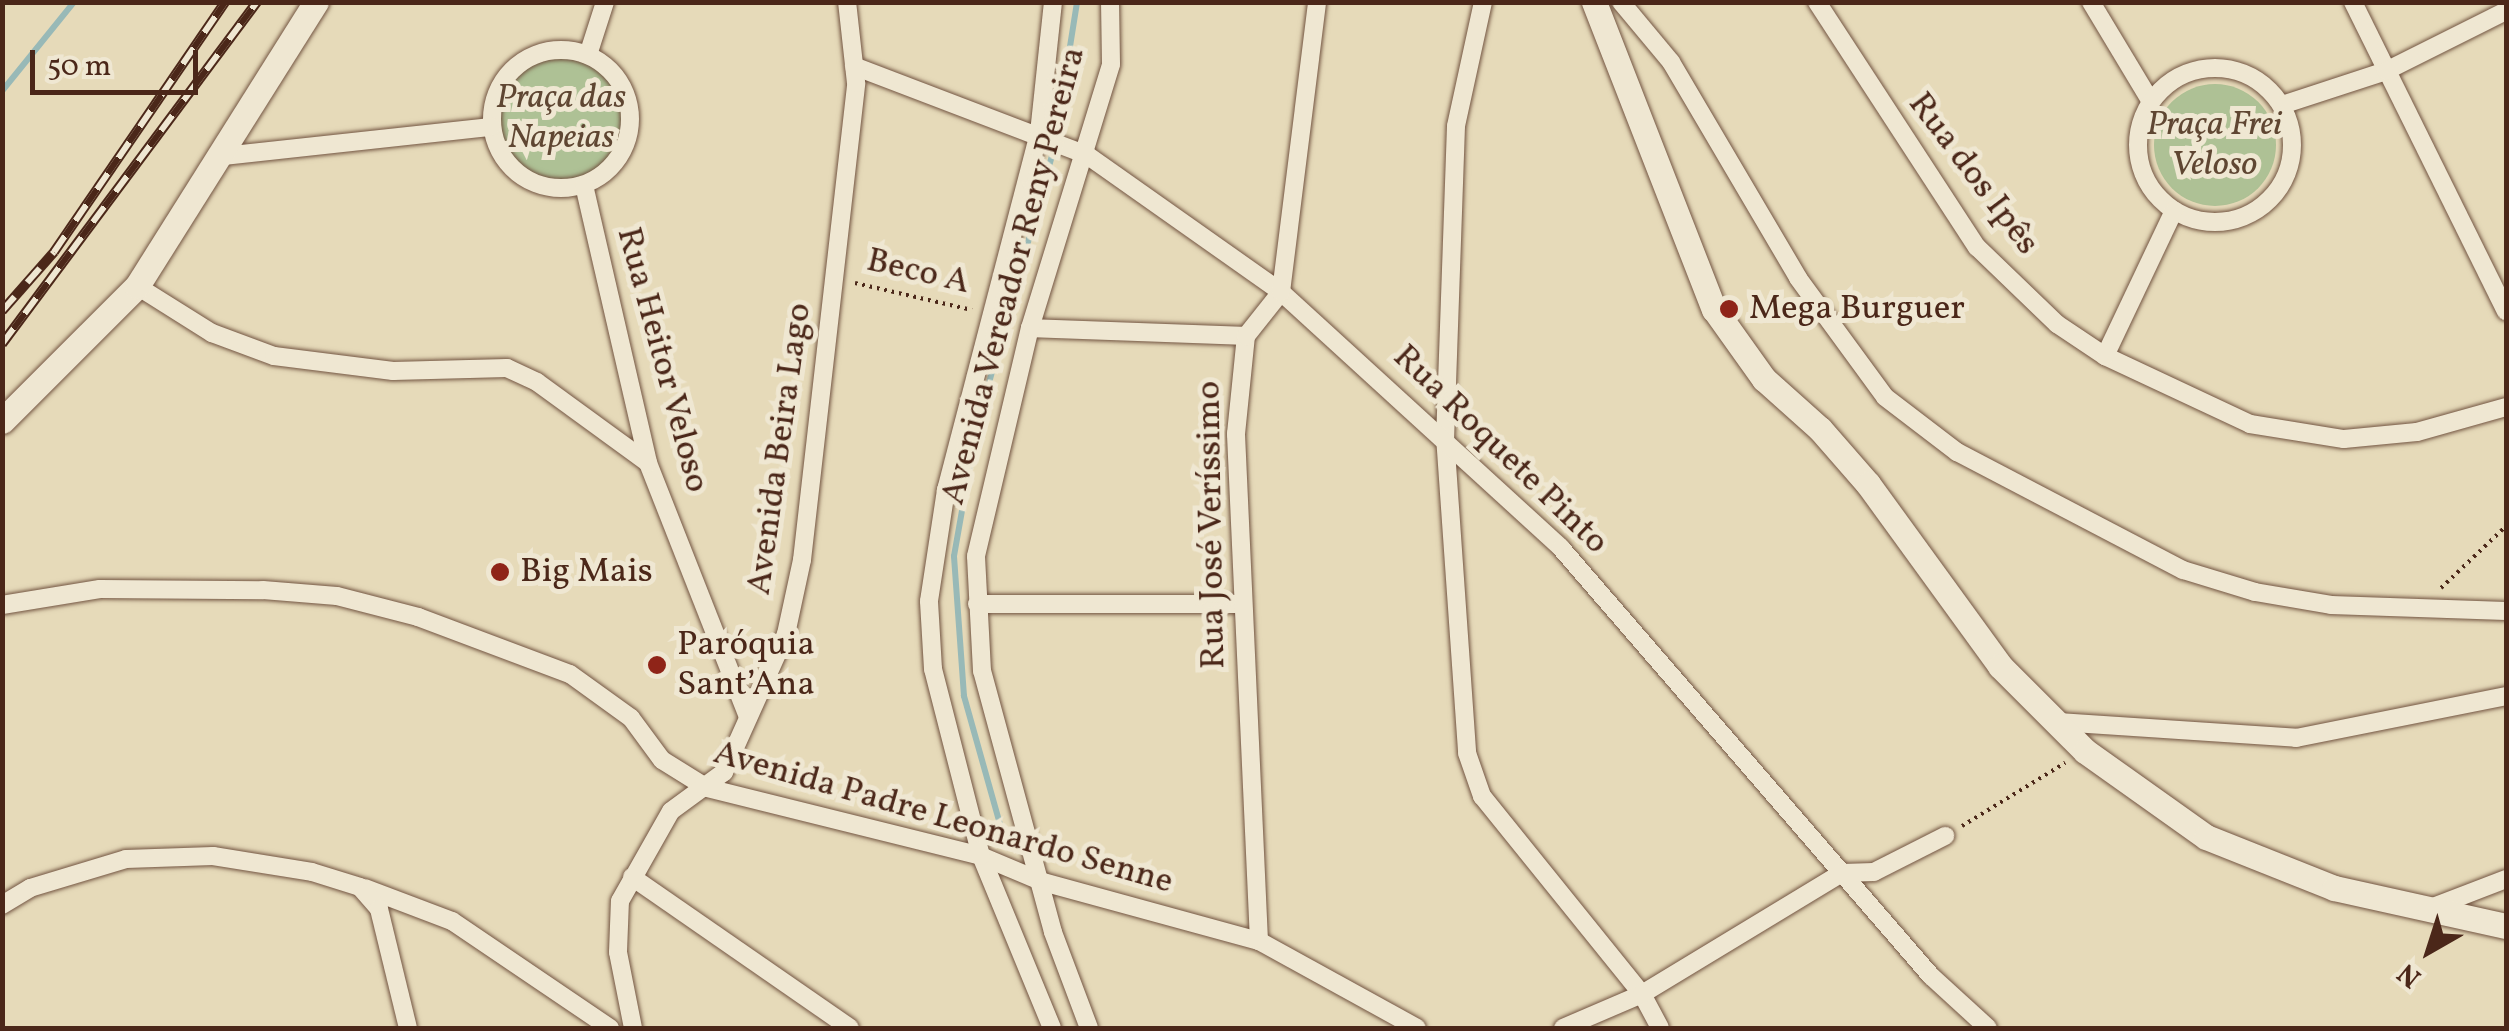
<!DOCTYPE html>
<html>
<head>
<meta charset="utf-8">
<style>
  body { margin:0 }
  #map { position:relative; width:2509px; height:1031px; overflow:hidden; background:#e6dab9; font-family:Vollkorn,serif }
  div>[style] { position:absolute }
  .green>* { inset:0; background:#aec195 }
  .round { border-radius:50% }
  .stream>* { height:6px; margin:-3px; padding:0 3px; transform-origin:3px; border-radius:3px; background:#98b9b7 }
  .path>* { height:4px; margin-top:-2px; transform-origin:0; background:repeating-linear-gradient(90deg,#4b2719 0 2.5px,transparent 0 7.5px) }
  .roads { filter:drop-shadow(0 0 2px #725441) drop-shadow(0 0 2px #725441) }
  .street>* { height:18px; margin:-9px; padding:0 9px; transform-origin:9px; border-radius:9px; background:#efe7d2 }
  .street>.ring { margin:-9px; padding:0; box-sizing:content-box; background:none; border:18px solid #efe7d2; border-radius:50% }
  .secondary>* { height:25px; margin:-12.5px; padding:0 12.5px; transform-origin:12.5px; border-radius:12.5px; background:#efe7d2 }
  .rail>* { height:10px; margin-top:-5px; transform-origin:0; background:repeating-linear-gradient(90deg,#efe7d2 0 19px,#4b2719 0 38px); box-sizing:border-box; border-block:2px solid #4b2719 }
  .dots>* { width:28px; height:28px; translate:-50% -50%; box-sizing:border-box; border:5px solid #efe7d2; border-radius:50% }
  span { translate:-50% -50%; white-space:nowrap; text-align:center; line-height:1.15; -webkit-text-stroke:10px #efe7d2; paint-order:stroke }
  .park-label { font-size:35px; color:#5f4632; font-style:italic }
  .street-label { font-size:35px; color:#4b2719 }
  .poi-label { font-size:35px; color:#4b2719 }
  .left { translate:0 -50%; text-align:left }
  .frame { position:absolute; inset:0; border:5px solid #4b2719; pointer-events:none }
  .north { position:absolute; left:2379px; top:901px; width:100px; height:100px; -webkit-text-stroke:8px #efe7d2; paint-order:stroke; rotate:219deg; font-size:28px; font-weight:700; line-height:40px; text-align:center; color:#4b2719 }
  .north::after { content:''; display:block; margin:auto; width:35px; height:45px; background:#4b2719; clip-path:polygon(50% 0,100% 100%,50% 72%,0 100%) }
  .scale { position:absolute; left:30px; top:50px; width:168px; height:45px; box-sizing:border-box; border:5px solid #4b2719; border-top:0; padding-left:12px; font-size:30px; line-height:35px; white-space:nowrap; color:#4b2719; -webkit-text-stroke:8px #efe7d2; paint-order:stroke }
</style>
</head>
<body>
<div id="map">
  <div class="green">
    <i class="round" style="left:495px;top:52px;width:132px;height:132px"></i>
    <i class="round" style="left:2154px;top:84px;width:122px;height:122px"></i>
  </div>
  <div class="stream">
    <i style="left:2px;top:91px;width:114px;rotate:-51deg"></i>
    <i style="left:1059px;top:116px;width:115px;rotate:-81deg"></i>
    <i style="left:1005px;top:842px;width:152px;rotate:-105.7deg"></i>
    <i style="left:964px;top:696px;width:140px;rotate:-94.1deg"></i>
    <i style="left:954px;top:556px;width:132px;rotate:-80deg"></i>
    <i style="left:977px;top:426px;width:280px;rotate:-74.5deg"></i>
  </div>
  <div class="path">
    <i style="left:855px;top:283px;width:120px;rotate:13deg"></i>
    <i style="left:2441px;top:588px;width:90px;rotate:-43.6deg"></i>
    <i style="left:1962px;top:826px;width:121px;rotate:-31.5deg"></i>
  </div>
  <div class="roads">
    <div class="street">
      <i style="left:1483px;top:2px;width:127px;rotate:102.3deg"></i>
      <i style="left:1456px;top:126px;width:310px;rotate:92deg"></i>
      <i style="left:1445px;top:436px;width:318px;rotate:86deg"></i>
      <i style="left:1467px;top:753px;width:46px;rotate:70.8deg"></i>
      <i style="left:1482px;top:796px;width:255px;rotate:51.1deg"></i>
      <i style="left:1642px;top:994px;width:38px;rotate:62deg"></i>
      <i style="left:1621px;top:2px;width:78px;rotate:50.2deg"></i>
      <i style="left:1671px;top:62px;width:251px;rotate:59.5deg"></i>
      <i style="left:1798px;top:278px;width:147px;rotate:53.8deg"></i>
      <i style="left:1885px;top:397px;width:91px;rotate:37.4deg"></i>
      <i style="left:1957px;top:452px;width:255px;rotate:27.6deg"></i>
      <i style="left:2183px;top:570px;width:75px;rotate:17deg"></i>
      <i style="left:2255px;top:592px;width:77px;rotate:9.7deg"></i>
      <i style="left:2331px;top:605px;width:175px;rotate:2deg"></i>
      <i style="left:1817px;top:2px;width:293px;rotate:56.9deg"></i>
      <i style="left:1977px;top:247px;width:111px;rotate:43.9deg"></i>
      <i style="left:2057px;top:324px;width:58px;rotate:33.7deg"></i>
      <i style="left:2105px;top:356px;width:160px;rotate:25.1deg"></i>
      <i style="left:2250px;top:424px;width:95px;rotate:9.1deg"></i>
      <i style="left:2344px;top:439px;width:73px;rotate:-5.5deg"></i>
      <i style="left:2417px;top:432px;width:92px;rotate:-15.7deg"></i>
      <i style="left:2091px;top:2px;width:114px;rotate:59deg"></i>
      <i style="left:2353px;top:2px;width:345px;rotate:63.7deg"></i>
      <i class="ring" style="left:492px;top:50px;width:120px;height:120px"></i>
      <i style="left:588px;top:55px;width:56px;rotate:-72.2deg"></i>
      <i style="left:854px;top:66px;width:249px;rotate:20.9deg"></i>
      <i style="left:1087px;top:155px;width:237px;rotate:35.2deg"></i>
      <i style="left:1281px;top:292px;width:379px;rotate:42.4deg"></i>
      <i style="left:1561px;top:548px;width:566px;rotate:49.16deg"></i>
      <i style="left:1931px;top:976px;width:77px;rotate:42.4deg"></i>
      <i class="ring" style="left:2138px;top:68px;width:136px;height:136px"></i>
      <i style="left:2282px;top:105px;width:109px;rotate:-18.1deg"></i>
      <i style="left:2386px;top:71px;width:134px;rotate:-26.6deg"></i>
      <i style="left:223px;top:156px;width:270px;rotate:-6.2deg"></i>
      <i style="left:584px;top:185px;width:285px;rotate:77deg"></i>
      <i style="left:648px;top:463px;width:273px;rotate:68.5deg"></i>
      <i style="left:137px;top:286px;width:89px;rotate:32.1deg"></i>
      <i style="left:212px;top:333px;width:66px;rotate:20.4deg"></i>
      <i style="left:274px;top:356px;width:120px;rotate:7.2deg"></i>
      <i style="left:393px;top:371px;width:114px;rotate:-1.5deg"></i>
      <i style="left:507px;top:368px;width:33px;rotate:25deg"></i>
      <i style="left:537px;top:382px;width:137px;rotate:36.1deg"></i>
      <i style="left:1030px;top:328px;width:216px;rotate:2.1deg"></i>
      <i style="left:2105px;top:356px;width:161px;rotate:-64.6deg"></i>
      <i style="left:977px;top:604px;width:266px"></i>
      <i style="left:2px;top:605px;width:99px;rotate:-9.3deg"></i>
      <i style="left:100px;top:589px;width:163px;rotate:0.4deg"></i>
      <i style="left:263px;top:590px;width:74px;rotate:4.6deg"></i>
      <i style="left:337px;top:596px;width:84px;rotate:14.5deg"></i>
      <i style="left:418px;top:617px;width:162px;rotate:20.6deg"></i>
      <i style="left:570px;top:674px;width:75px;rotate:35.8deg"></i>
      <i style="left:631px;top:718px;width:52px;rotate:53.6deg"></i>
      <i style="left:662px;top:760px;width:53px;rotate:31.9deg"></i>
      <i style="left:707px;top:788px;width:282px;rotate:13.9deg"></i>
      <i style="left:981px;top:856px;width:67px;rotate:22.8deg"></i>
      <i style="left:1043px;top:882px;width:224px;rotate:15.3deg"></i>
      <i style="left:1259px;top:941px;width:180px;rotate:28.8deg"></i>
      <i style="left:2058px;top:722px;width:239px;rotate:3.8deg"></i>
      <i style="left:2296px;top:738px;width:214px;rotate:-11.3deg"></i>
      <i style="left:632px;top:877px;width:265px;rotate:34.7deg"></i>
      <i style="left:365px;top:888px;width:93px;rotate:20.8deg"></i>
      <i style="left:452px;top:921px;width:191px;rotate:34.1deg"></i>
      <i style="left:2px;top:905px;width:33px;rotate:-31deg"></i>
      <i style="left:30px;top:888px;width:100px;rotate:-16.8deg"></i>
      <i style="left:126px;top:859px;width:87px;rotate:-2deg"></i>
      <i style="left:213px;top:856px;width:100px;rotate:9.2deg"></i>
      <i style="left:312px;top:872px;width:50px;rotate:17.4deg"></i>
      <i style="left:360px;top:887px;width:29px;rotate:49deg"></i>
      <i style="left:379px;top:909px;width:122px;rotate:76.3deg"></i>
      <i style="left:2428px;top:909px;width:84px;rotate:-21deg"></i>
      <i style="left:1259px;top:941px;width:508px;rotate:-92.6deg"></i>
      <i style="left:1236px;top:434px;width:99px;rotate:-84.2deg"></i>
      <i style="left:1246px;top:336px;width:56px;rotate:-51.5deg"></i>
      <i style="left:1281px;top:292px;width:292px;rotate:-82.9deg"></i>
      <i style="left:633px;top:1028px;width:77px;rotate:-101.2deg"></i>
      <i style="left:618px;top:952px;width:51px;rotate:-87.8deg"></i>
      <i style="left:620px;top:901px;width:103px;rotate:-60.5deg"></i>
      <i style="left:671px;top:811px;width:66px;rotate:-36.3deg"></i>
      <i style="left:724px;top:772px;width:151px;rotate:-65.8deg"></i>
      <i style="left:786px;top:634px;width:76px;rotate:-77.8deg"></i>
      <i style="left:802px;top:560px;width:480px;rotate:-83.5deg"></i>
      <i style="left:856px;top:83px;width:81px;rotate:-96.3deg"></i>
      <i style="left:1052px;top:1028px;width:186px;rotate:-112.4deg"></i>
      <i style="left:981px;top:856px;width:193px;rotate:-104.4deg"></i>
      <i style="left:933px;top:669px;width:68px;rotate:-93.4deg"></i>
      <i style="left:929px;top:601px;width:112px;rotate:-81.3deg"></i>
      <i style="left:946px;top:490px;width:369px;rotate:-75.4deg"></i>
      <i style="left:1039px;top:133px;width:132px;rotate:-83.9deg"></i>
      <i style="left:1089px;top:1028px;width:103px;rotate:-110.6deg"></i>
      <i style="left:1053px;top:932px;width:270px;rotate:-105.2deg"></i>
      <i style="left:982px;top:671px;width:115px;rotate:-93deg"></i>
      <i style="left:976px;top:556px;width:234px;rotate:-76.7deg"></i>
      <i style="left:1030px;top:328px;width:276px;rotate:-72.9deg"></i>
      <i style="left:1111px;top:64px;width:62px;rotate:-90.9deg"></i>
      <i style="left:1563px;top:1028px;width:86px;rotate:-23.3deg"></i>
      <i style="left:1642px;top:994px;width:234px;rotate:-31.2deg"></i>
      <i style="left:1842px;top:873px;width:32px;rotate:-2deg"></i>
      <i style="left:1874px;top:872px;width:80px;rotate:-26.9deg"></i>
    </div>
    <div class="secondary">
      <i style="left:1594px;top:2px;width:330px;rotate:68.7deg"></i>
      <i style="left:1714px;top:309px;width:86px;rotate:54.5deg"></i>
      <i style="left:1764px;top:379px;width:75px;rotate:41.8deg"></i>
      <i style="left:1820px;top:429px;width:73px;rotate:48.9deg"></i>
      <i style="left:1868px;top:484px;width:225px;rotate:54deg"></i>
      <i style="left:2000px;top:666px;width:120px;rotate:45deg"></i>
      <i style="left:2085px;top:751px;width:148px;rotate:35.4deg"></i>
      <i style="left:2206px;top:837px;width:138px;rotate:21.7deg"></i>
      <i style="left:2334px;top:888px;width:176px;rotate:12.5deg"></i>
      <i style="left:2px;top:421px;width:191px;rotate:-45deg"></i>
      <i style="left:137px;top:286px;width:336px;rotate:-57.8deg"></i>
    </div>
  </div>
  <div class="rail">
    <i style="left:2px;top:311px;width:79px;rotate:-48.6deg"></i>
    <i style="left:54px;top:252px;width:303px;rotate:-55.6deg"></i>
    <i style="left:2px;top:344px;width:427px;rotate:-53.3deg"></i>
  </div>
  <div class="dots">
    <i style="left:1729px;top:309px;background:#8f2418"></i>
    <i style="left:500px;top:572px;background:#8f2418"></i>
    <i style="left:657px;top:665px;background:#8f2418"></i>
  </div>
  <div class="park-label">
    <span style="left:561px;top:118px">Praça das<br>Napeias</span>
    <span style="left:2214px;top:145px">Praça Frei<br>Veloso</span>
  </div>
  <div class="street-label">
    <span style="left:1973px;top:174px;rotate:53deg">Rua dos Ipês</span>
    <span style="left:918px;top:272px;rotate:13deg">Beco A</span>
    <span style="left:1014px;top:276px;rotate:-75deg">Avenida Vereador Reny Pereira</span>
    <span style="left:662px;top:360px;rotate:75deg">Rua Heitor Veloso</span>
    <span style="left:780px;top:449px;rotate:-82deg">Avenida Beira Lago</span>
    <span style="left:1500px;top:450px;rotate:44deg">Rua Roquete Pinto</span>
    <span style="left:1212px;top:525px;rotate:-91deg">Rua José Veríssimo</span>
    <span style="left:943px;top:818px;rotate:16deg">Avenida Padre Leonardo Senne</span>
  </div>
  <div class="poi-label">
    <span class="left" style="left:1749px;top:309px">Mega Burguer</span>
    <span class="left" style="left:520px;top:572px">Big Mais</span>
    <span class="left" style="left:677px;top:665px">Paróquia<br>Sant’Ana</span>
  </div>
  <div class="frame"></div>
  <div class="north">N</div>
  <div class="scale">50 m</div>
</div>
</body>
</html>
